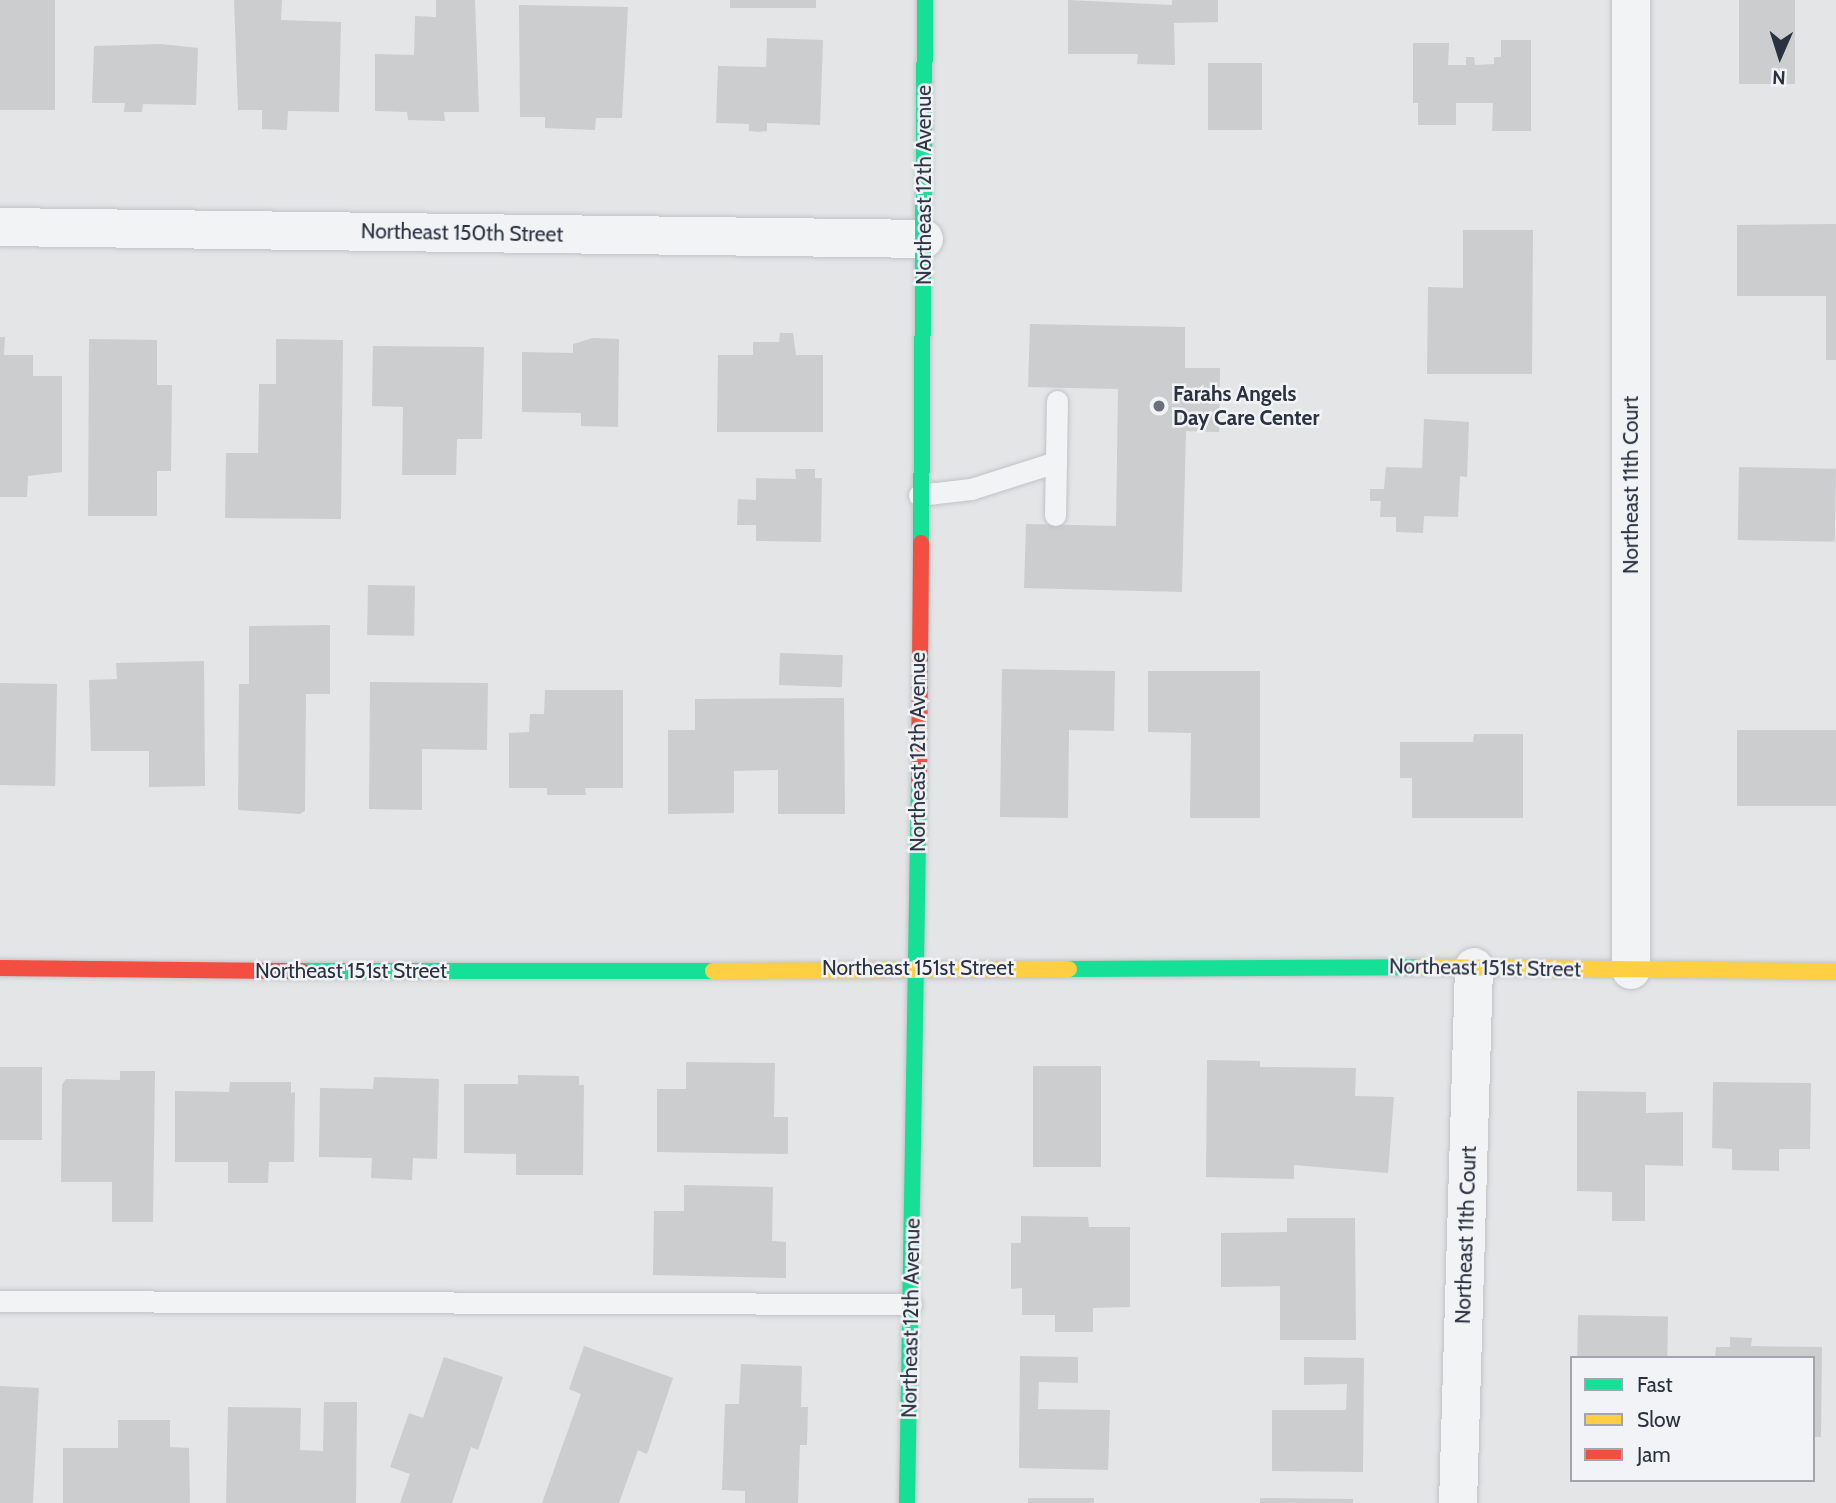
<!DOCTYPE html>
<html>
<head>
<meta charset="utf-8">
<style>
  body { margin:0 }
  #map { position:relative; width:1836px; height:1503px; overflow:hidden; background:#e3e5e7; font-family:Cabin,sans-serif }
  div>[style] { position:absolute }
  .building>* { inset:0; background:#cbcdcf; transform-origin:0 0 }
  .roads { filter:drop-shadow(0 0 2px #c1c3c5) drop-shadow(0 0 2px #c1c3c5) }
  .lane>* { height:21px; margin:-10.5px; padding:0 10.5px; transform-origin:10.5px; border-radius:10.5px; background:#f2f3f4 }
  .street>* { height:38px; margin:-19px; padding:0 19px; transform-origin:19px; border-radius:19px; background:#f2f3f4 }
  .fast>* { height:16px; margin:-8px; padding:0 8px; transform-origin:8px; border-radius:8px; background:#16e098 }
  .slow>* { height:16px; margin:-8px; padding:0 8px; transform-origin:8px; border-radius:8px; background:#ffcf43 }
  .jam>* { height:16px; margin:-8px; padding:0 8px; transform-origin:8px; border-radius:8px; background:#f24e42 }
  .dots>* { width:19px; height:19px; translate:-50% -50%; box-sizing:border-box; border:4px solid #f1f3f6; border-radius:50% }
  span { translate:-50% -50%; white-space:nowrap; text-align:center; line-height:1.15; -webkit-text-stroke:5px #f1f3f6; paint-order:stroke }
  .street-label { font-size:21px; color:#2a3140 }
  .poi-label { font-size:21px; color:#2a3140; font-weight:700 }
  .left { translate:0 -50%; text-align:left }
  .legend { position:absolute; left:1570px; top:1356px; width:245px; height:126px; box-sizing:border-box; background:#f1f3f6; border:2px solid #a1a5ad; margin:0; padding:9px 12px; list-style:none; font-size:21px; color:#2a3140 }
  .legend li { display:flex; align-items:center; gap:14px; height:35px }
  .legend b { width:35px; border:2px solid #a1a5ad }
  .north { position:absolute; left:1745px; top:21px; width:70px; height:70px; -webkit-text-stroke:5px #f1f3f6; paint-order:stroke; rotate:183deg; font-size:19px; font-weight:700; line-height:28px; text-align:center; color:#2a3140 }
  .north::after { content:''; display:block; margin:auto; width:24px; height:32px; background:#2a3140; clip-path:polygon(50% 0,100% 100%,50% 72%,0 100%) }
</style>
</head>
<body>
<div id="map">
  <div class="building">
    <i style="left:0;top:0;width:55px;height:110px"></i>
    <i style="clip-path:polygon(234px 0,282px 0,281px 20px,341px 22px,339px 112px,288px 111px,287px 130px,262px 129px,262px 110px,238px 110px)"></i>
    <i style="clip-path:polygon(436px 0,475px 0,479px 112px,444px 112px,445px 121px,408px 120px,407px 112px,375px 111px,375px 54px,414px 55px,415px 16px,436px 17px)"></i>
    <i style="left:730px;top:0;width:86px;height:8px"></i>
    <i style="clip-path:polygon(1068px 0,1172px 5px,1172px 0,1218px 0,1218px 22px,1174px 23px,1175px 65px,1137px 64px,1138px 54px,1068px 54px)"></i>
    <i style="left:1739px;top:0;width:56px;height:84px"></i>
    <i style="clip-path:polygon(519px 5px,628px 7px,622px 118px,596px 118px,595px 130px,545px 128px,545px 117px,520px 117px)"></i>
    <i style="clip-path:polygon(767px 38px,823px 40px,820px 125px,767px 123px,767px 131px,758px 132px,749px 131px,749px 124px,716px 123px,718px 66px,766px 67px)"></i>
    <i style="clip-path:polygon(1501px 40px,1531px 40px,1531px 131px,1492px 131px,1493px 103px,1456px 103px,1456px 125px,1418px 125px,1418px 103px,1413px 103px,1413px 43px,1449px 43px,1448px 65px,1466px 65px,1466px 57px,1474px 57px,1475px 65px,1494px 64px,1494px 57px,1501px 57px)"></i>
    <i style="clip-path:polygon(161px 44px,198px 48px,196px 105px,143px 104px,142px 112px,124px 112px,125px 103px,92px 103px,94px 46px)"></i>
    <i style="left:1262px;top:63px;width:67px;height:54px;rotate:90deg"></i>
    <i style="clip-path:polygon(1836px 224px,1836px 360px,1826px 360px,1826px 296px,1737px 296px,1737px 225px)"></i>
    <i style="clip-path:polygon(1463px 230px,1533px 230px,1532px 374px,1427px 374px,1428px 287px,1463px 288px)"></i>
    <i style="clip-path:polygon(1030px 324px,1185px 327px,1185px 368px,1220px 368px,1219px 432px,1186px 431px,1182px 592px,1024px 588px,1026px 524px,1116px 526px,1118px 389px,1028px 387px)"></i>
    <i style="clip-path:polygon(780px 333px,793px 333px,796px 355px,823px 355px,823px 432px,717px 432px,718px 355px,753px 355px,753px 342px,779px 342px)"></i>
    <i style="clip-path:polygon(0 337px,5px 337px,4px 355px,33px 355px,33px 376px,62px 376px,62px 472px,28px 476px,27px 497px,0 497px)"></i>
    <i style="clip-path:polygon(593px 338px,619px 339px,618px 427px,581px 426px,581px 413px,522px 412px,522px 352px,573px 353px,573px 344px)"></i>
    <i style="clip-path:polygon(89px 339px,157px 340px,157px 385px,172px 385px,171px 471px,157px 471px,157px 516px,88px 516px)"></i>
    <i style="clip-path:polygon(276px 339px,343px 340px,341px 519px,225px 518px,226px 453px,258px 453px,259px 384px,276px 384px)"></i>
    <i style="clip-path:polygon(373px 346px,484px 347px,482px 439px,457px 439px,456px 475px,402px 475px,403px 407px,372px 406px)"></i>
    <i style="clip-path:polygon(1424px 419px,1469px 422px,1467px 477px,1460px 476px,1458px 517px,1424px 516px,1423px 533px,1396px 532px,1396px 517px,1380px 517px,1381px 501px,1370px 501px,1370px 489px,1384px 489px,1386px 467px,1422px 468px)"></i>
    <i style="left:1739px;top:467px;width:97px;height:73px;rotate:1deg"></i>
    <i style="clip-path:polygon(795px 469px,815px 469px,815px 478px,822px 478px,821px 542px,756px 541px,756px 525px,737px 525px,738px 499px,756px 500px,756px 478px,796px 479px)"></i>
    <i style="left:368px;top:585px;width:47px;height:50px;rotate:1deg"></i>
    <i style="clip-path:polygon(330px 625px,330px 694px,306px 694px,305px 811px,300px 814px,238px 810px,239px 684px,249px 684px,249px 626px)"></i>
    <i style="left:780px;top:653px;width:63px;height:32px;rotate:2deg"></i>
    <i style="clip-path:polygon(204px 661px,205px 786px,149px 787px,149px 751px,91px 751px,89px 680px,117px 679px,116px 663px)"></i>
    <i style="clip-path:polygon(1002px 669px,1115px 671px,1114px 731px,1069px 730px,1068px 818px,1000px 817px)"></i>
    <i style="clip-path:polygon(1148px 671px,1260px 671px,1260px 818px,1190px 818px,1191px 733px,1148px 732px)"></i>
    <i style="clip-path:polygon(370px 682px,488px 683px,487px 750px,422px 749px,422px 810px,369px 809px)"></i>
    <i style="left:0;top:683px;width:57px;height:102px;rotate:1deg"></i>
    <i style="clip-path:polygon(545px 690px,623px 690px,623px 788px,585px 788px,586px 795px,547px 795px,547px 788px,509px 788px,509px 733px,529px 732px,530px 714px,544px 714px)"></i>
    <i style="clip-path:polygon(844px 698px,845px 814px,778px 814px,778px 770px,734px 771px,734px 813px,668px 814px,668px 730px,695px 730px,695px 699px)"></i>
    <i style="left:1737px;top:730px;width:99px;height:76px"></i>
    <i style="clip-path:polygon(1474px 734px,1523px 734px,1523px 818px,1412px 818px,1412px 778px,1400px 778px,1400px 742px,1473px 742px)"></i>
    <i style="clip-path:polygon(1207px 1060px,1260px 1061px,1260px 1067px,1356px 1068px,1355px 1096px,1394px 1097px,1388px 1173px,1294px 1165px,1294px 1179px,1206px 1177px)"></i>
    <i style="clip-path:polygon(686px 1062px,775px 1063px,774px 1117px,788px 1117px,788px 1154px,657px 1152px,657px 1089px,686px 1089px)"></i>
    <i style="left:1033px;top:1066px;width:68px;height:101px"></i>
    <i style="left:0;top:1067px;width:42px;height:73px"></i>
    <i style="clip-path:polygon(120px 1071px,155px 1071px,153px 1222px,112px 1222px,112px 1182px,61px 1182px,62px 1085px,66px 1079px,120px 1080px)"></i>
    <i style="clip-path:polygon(518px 1075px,579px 1076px,579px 1085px,584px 1085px,583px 1175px,516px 1175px,516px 1154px,464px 1153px,464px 1084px,518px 1084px)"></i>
    <i style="clip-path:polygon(374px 1077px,439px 1079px,437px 1159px,413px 1158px,412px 1180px,371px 1178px,372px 1158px,319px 1157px,320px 1088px,373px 1089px)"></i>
    <i style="clip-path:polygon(230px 1082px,291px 1082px,291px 1093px,295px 1092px,294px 1162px,269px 1162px,268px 1183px,228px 1183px,228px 1162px,175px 1162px,175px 1091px,229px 1092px)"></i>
    <i style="clip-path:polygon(1713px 1082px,1811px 1083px,1810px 1149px,1779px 1149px,1779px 1171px,1732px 1170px,1732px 1149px,1712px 1148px)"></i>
    <i style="clip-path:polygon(1577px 1091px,1646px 1092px,1646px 1113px,1683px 1112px,1683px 1166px,1645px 1165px,1645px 1221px,1612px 1221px,1612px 1192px,1577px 1191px)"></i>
    <i style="clip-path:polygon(684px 1185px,773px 1187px,772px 1241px,786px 1242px,786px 1278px,653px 1275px,654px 1211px,684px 1211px)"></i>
    <i style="clip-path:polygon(1021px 1216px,1088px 1217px,1089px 1227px,1130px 1227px,1130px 1307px,1093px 1308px,1093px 1332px,1055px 1332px,1055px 1315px,1022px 1315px,1022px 1288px,1011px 1289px,1011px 1243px,1021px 1243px)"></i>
    <i style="clip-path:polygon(1287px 1218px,1355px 1218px,1356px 1340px,1280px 1340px,1280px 1286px,1221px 1287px,1221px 1233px,1287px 1232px)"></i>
    <i style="left:1578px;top:1315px;width:90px;height:43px;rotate:1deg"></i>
    <i style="clip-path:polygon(1730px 1337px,1752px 1338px,1751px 1346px,1822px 1347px,1821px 1437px,1813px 1437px,1813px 1358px,1715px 1358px,1716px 1347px,1730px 1347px)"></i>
    <i style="clip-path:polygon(584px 1346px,673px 1378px,647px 1454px,638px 1450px,619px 1503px,542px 1503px,581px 1394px,569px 1389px)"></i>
    <i style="clip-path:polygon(1020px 1356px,1078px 1357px,1078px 1383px,1039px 1382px,1038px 1409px,1110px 1410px,1108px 1470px,1019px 1468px)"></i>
    <i style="clip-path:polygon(444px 1357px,503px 1377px,478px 1450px,471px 1447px,452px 1503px,400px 1503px,410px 1474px,390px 1467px,409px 1413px,423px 1418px)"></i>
    <i style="clip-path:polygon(1304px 1357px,1364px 1358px,1363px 1472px,1272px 1471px,1272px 1410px,1346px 1410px,1347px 1384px,1304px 1385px)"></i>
    <i style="clip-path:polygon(741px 1364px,802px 1366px,801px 1407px,808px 1407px,807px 1445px,800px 1445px,798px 1503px,745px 1503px,745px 1491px,722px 1490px,725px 1404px,739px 1404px)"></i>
    <i style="left:0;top:1386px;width:39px;height:117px;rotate:3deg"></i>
    <i style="clip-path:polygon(324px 1402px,357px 1402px,356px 1503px,226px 1503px,228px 1407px,301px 1408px,300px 1450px,323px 1451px)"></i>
    <i style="clip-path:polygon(118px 1420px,170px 1420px,170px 1447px,189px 1448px,190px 1503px,63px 1503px,63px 1448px,118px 1448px)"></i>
    <i style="left:1028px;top:1498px;width:66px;height:5px"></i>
    <i style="clip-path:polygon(1260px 1498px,1353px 1499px,1353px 1503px,1260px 1503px)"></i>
  </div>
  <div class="roads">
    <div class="lane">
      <i style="left:919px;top:495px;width:52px;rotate:-6.6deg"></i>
      <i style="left:971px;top:489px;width:89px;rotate:-17.6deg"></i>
      <i style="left:1055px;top:515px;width:114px;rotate:-89deg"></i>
      <i style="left:0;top:1301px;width:911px;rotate:0.19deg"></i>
    </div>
    <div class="street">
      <i style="left:0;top:227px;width:924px;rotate:0.74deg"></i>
      <i style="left:1631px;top:970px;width:970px;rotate:-90deg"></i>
      <i style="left:1458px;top:1503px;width:536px;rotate:-88.29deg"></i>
    </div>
    <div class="fast">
      <i style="left:921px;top:543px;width:543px;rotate:-89.58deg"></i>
      <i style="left:1069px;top:969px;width:351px;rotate:-0.3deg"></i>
      <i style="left:302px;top:971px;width:411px"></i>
      <i style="left:907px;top:1503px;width:725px;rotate:-89.05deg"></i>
    </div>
    <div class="slow">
      <i style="left:1420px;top:967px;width:416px;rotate:0.6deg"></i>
      <i style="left:713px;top:971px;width:356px;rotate:-0.3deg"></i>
    </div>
    <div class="jam">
      <i style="left:919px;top:778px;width:235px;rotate:-89.5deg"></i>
      <i style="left:0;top:968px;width:302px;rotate:0.6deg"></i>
    </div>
  </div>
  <div class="dots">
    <i style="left:1159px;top:406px;background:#6b707a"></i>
  </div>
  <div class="street-label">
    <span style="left:924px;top:185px;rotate:-90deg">Northeast 12th Avenue</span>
    <span style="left:462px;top:233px;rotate:1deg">Northeast 150th Street</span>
    <span style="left:1631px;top:485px;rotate:-90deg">Northeast 11th Court</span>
    <span style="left:918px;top:752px;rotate:-90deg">Northeast 12th Avenue</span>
    <span style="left:918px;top:968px">Northeast 151st Street</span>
    <span style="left:1485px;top:968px;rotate:1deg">Northeast 151st Street</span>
    <span style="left:351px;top:971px">Northeast 151st Street</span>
    <span style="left:1466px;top:1235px;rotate:-88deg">Northeast 11th Court</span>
    <span style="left:911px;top:1318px;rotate:-89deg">Northeast 12th Avenue</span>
  </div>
  <div class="poi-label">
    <span class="left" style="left:1173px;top:406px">Farahs Angels<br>Day Care Center</span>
  </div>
  <ul class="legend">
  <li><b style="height:9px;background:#16e098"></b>Fast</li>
  <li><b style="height:9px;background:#ffcf43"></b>Slow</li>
  <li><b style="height:9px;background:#f24e42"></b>Jam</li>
  </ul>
  <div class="north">N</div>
</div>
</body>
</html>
